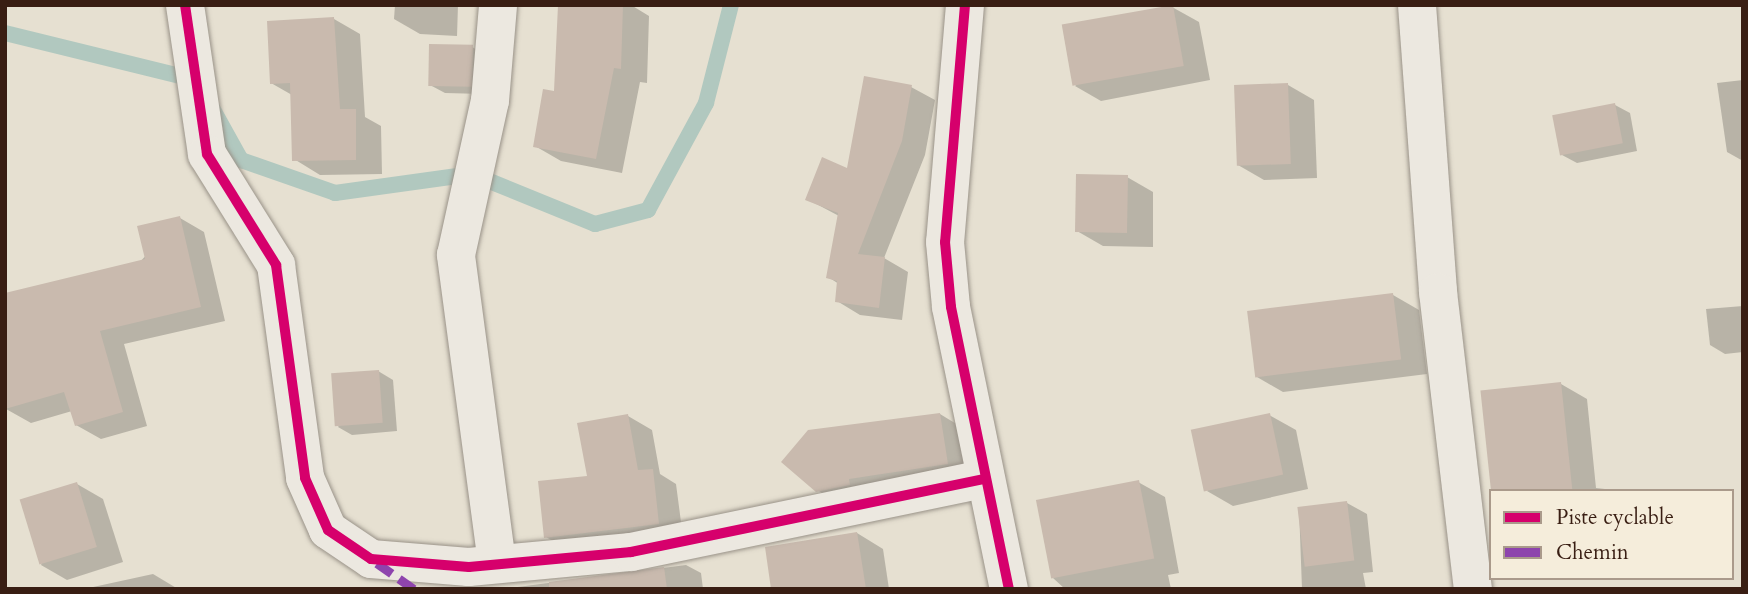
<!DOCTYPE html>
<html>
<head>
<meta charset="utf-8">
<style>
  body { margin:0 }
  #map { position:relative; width:1748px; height:594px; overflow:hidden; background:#e6e0d1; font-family:Cardo,serif }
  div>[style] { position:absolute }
  .shadow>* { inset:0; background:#0003 }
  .stream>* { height:16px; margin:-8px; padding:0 8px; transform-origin:8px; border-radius:8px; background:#b1c8bf }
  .building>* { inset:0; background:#c9baae; transform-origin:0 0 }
  .roads { filter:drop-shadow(0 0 2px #999288) drop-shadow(0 0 2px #999288) }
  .street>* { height:38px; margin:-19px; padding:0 19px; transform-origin:19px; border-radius:19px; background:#ece8e0 }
  .quiet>* { height:9px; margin-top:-4.5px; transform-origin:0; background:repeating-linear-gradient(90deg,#8e44ad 0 18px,transparent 0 27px) }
  .cycleway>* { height:10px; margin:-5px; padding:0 5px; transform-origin:5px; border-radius:5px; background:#d6006c }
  span { translate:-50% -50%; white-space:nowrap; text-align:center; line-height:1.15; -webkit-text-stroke:6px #f5eddb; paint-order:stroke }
  .frame { position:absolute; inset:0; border:7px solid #391e13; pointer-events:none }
  .legend { position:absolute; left:1489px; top:489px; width:245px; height:91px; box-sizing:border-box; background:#f5eddb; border:2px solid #aa9a8b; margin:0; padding:9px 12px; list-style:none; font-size:21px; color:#391e13 }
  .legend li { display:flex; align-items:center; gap:14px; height:35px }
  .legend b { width:35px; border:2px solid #aa9a8b }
</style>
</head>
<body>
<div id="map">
  <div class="shadow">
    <i style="clip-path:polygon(395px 5px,458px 5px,457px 36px,420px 34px,394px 19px)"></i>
    <i style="clip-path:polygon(560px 5px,631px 5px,649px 16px,647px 83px,640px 82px,622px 173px,561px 161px,535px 146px,556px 93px)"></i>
    <i style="clip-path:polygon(1172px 7px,1199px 22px,1210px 80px,1101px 101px,1075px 86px)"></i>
    <i style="clip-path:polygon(334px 19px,360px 34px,365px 117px,381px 126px,382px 174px,320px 175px,294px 159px,292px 95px,271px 83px)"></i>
    <i style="clip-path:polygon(472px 47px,487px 55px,483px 94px,445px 93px,430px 85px)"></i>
    <i style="clip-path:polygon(1743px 80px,1743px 161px,1727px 152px,1717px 83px)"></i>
    <i style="clip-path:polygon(1288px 85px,1314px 100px,1317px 178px,1264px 180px,1238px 165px)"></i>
    <i style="clip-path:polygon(911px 87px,935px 100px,925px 155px,884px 258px,908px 272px,902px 320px,860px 315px,837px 301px,839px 284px,828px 277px,839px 216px,807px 199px,848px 170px)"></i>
    <i style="clip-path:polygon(1615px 105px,1630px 113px,1637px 151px,1577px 163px,1562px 155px)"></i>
    <i style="clip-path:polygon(1127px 177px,1153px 192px,1153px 247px,1103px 246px,1077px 231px)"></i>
    <i style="clip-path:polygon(180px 218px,204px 232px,225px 321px,124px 344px,147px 426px,101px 439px,76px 425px,72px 411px,31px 423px,6px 409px)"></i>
    <i style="clip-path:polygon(1393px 295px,1419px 310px,1427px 374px,1283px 392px,1257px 377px)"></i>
    <i style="clip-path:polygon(1743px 306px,1743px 352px,1725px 354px,1710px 345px,1706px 309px)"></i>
    <i style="clip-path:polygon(378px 371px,393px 380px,397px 431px,352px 435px,338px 427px)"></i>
    <i style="clip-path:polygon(1561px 384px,1587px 399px,1596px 488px,1623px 491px,1496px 491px)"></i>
    <i style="clip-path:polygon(940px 414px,963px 428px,970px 477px,840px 503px,817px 490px)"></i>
    <i style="clip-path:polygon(1269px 415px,1296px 430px,1308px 489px,1233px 506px,1207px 491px)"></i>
    <i style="clip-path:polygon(628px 416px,652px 430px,660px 474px,676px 484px,683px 537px,570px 551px,546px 537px)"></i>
    <i style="clip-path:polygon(1138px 482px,1165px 497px,1179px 573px,1168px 575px,1171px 589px,1065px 589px,1053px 578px)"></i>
    <i style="clip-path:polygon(77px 484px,103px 499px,123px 562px,67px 580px,41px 565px)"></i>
    <i style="clip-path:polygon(1347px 503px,1367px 514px,1373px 572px,1363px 573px,1366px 589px,1302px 589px,1299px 508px)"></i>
    <i style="clip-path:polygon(857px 533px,883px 549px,889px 589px,773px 589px)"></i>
    <i style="clip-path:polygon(686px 565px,701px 573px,703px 589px,503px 589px)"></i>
    <i style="clip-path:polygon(153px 574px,178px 589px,84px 589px)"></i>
  </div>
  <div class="stream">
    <i style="left:5px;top:33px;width:197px;rotate:13.8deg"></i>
    <i style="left:212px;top:108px;width:60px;rotate:60.9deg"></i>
    <i style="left:241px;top:160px;width:100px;rotate:19.3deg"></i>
    <i style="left:335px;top:193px;width:138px;rotate:-7.9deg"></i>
    <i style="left:472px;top:174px;width:133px;rotate:22.1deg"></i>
    <i style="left:595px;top:224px;width:55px;rotate:-14.8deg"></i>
    <i style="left:648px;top:210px;width:122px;rotate:-61.5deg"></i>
    <i style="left:706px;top:103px;width:101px;rotate:-75.7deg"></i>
  </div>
  <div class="building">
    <i style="clip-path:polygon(558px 5px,623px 5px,621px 69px,614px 68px,596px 159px,533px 147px,543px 89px,554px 91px)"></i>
    <i style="left:1173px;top:5px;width:62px;height:113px;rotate:80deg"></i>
    <i style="clip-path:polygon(334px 17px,340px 109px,356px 109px,356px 160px,292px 161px,290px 83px,270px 84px,267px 21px)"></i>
    <i style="left:429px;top:44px;width:44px;height:42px;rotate:1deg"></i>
    <i style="clip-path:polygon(864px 76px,912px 85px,902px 141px,858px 254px,885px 257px,879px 308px,835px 302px,837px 281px,826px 278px,838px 213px,805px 200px,822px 157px,847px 168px)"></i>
    <i style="left:1288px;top:83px;width:81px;height:54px;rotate:88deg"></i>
    <i style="left:1615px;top:103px;width:41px;height:64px;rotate:79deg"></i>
    <i style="left:1076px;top:174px;width:52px;height:58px;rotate:1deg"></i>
    <i style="clip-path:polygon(180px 216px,201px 307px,100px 331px,123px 412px,75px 426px,64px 392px,5px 409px,5px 293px,145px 259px,137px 226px)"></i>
    <i style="left:1393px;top:293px;width:67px;height:147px;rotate:83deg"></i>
    <i style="left:379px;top:370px;width:53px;height:48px;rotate:86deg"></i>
    <i style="left:1561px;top:382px;width:110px;height:81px;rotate:84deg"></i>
    <i style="clip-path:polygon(940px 413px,948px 464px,849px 479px,850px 485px,816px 492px,781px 462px,808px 430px)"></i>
    <i style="left:1270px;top:413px;width:63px;height:81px;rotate:78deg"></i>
    <i style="clip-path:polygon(628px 414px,638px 470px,653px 469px,659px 524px,544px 538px,538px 481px,587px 476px,577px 423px)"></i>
    <i style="left:1139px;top:480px;width:80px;height:105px;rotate:79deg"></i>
    <i style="left:77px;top:482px;width:68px;height:60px;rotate:73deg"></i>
    <i style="left:1347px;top:501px;width:60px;height:50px;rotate:83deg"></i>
    <i style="clip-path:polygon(857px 532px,866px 589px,771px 589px,765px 547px)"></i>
    <i style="clip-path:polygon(664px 567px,667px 589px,549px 589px,549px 582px)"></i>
  </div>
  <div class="roads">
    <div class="street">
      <i style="left:185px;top:5px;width:151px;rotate:81.6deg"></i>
      <i style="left:207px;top:154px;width:131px;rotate:58.1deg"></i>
      <i style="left:276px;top:265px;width:215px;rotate:82.2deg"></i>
      <i style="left:305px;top:478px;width:57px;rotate:66.1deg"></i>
      <i style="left:328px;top:530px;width:52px;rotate:34deg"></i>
      <i style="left:371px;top:559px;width:98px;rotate:4.7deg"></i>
      <i style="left:469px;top:567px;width:163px;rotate:-5.3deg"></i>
      <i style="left:631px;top:552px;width:361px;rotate:-11.7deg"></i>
      <i style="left:965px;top:5px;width:238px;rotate:94.8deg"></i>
      <i style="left:945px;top:242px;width:65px;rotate:84.7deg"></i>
      <i style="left:951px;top:307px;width:288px;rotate:78.4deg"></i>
      <i style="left:1417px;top:5px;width:288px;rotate:85.8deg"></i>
      <i style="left:1438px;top:292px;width:299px;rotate:83.3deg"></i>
      <i style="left:497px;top:563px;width:311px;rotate:-97.6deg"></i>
      <i style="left:456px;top:255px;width:158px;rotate:-77.6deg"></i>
      <i style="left:490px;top:101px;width:96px;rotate:-85.2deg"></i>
    </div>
  </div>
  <div class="quiet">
    <i style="left:377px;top:563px;width:45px;rotate:35.1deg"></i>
  </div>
  <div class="cycleway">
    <i style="left:185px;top:5px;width:151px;rotate:81.6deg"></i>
    <i style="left:207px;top:154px;width:131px;rotate:58.1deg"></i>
    <i style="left:276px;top:265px;width:215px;rotate:82.2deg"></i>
    <i style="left:305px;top:478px;width:57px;rotate:66.1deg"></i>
    <i style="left:328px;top:530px;width:52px;rotate:34deg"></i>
    <i style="left:371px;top:559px;width:98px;rotate:4.7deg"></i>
    <i style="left:469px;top:567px;width:163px;rotate:-5.3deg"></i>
    <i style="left:631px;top:552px;width:361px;rotate:-11.7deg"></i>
    <i style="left:965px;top:5px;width:238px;rotate:94.8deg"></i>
    <i style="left:945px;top:242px;width:65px;rotate:84.7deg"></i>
    <i style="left:951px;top:307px;width:288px;rotate:78.4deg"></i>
  </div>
  <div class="frame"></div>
  <ul class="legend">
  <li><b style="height:9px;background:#d6006c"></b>Piste cyclable</li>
  <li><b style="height:9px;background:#8e44ad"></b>Chemin</li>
  </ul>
</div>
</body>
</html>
